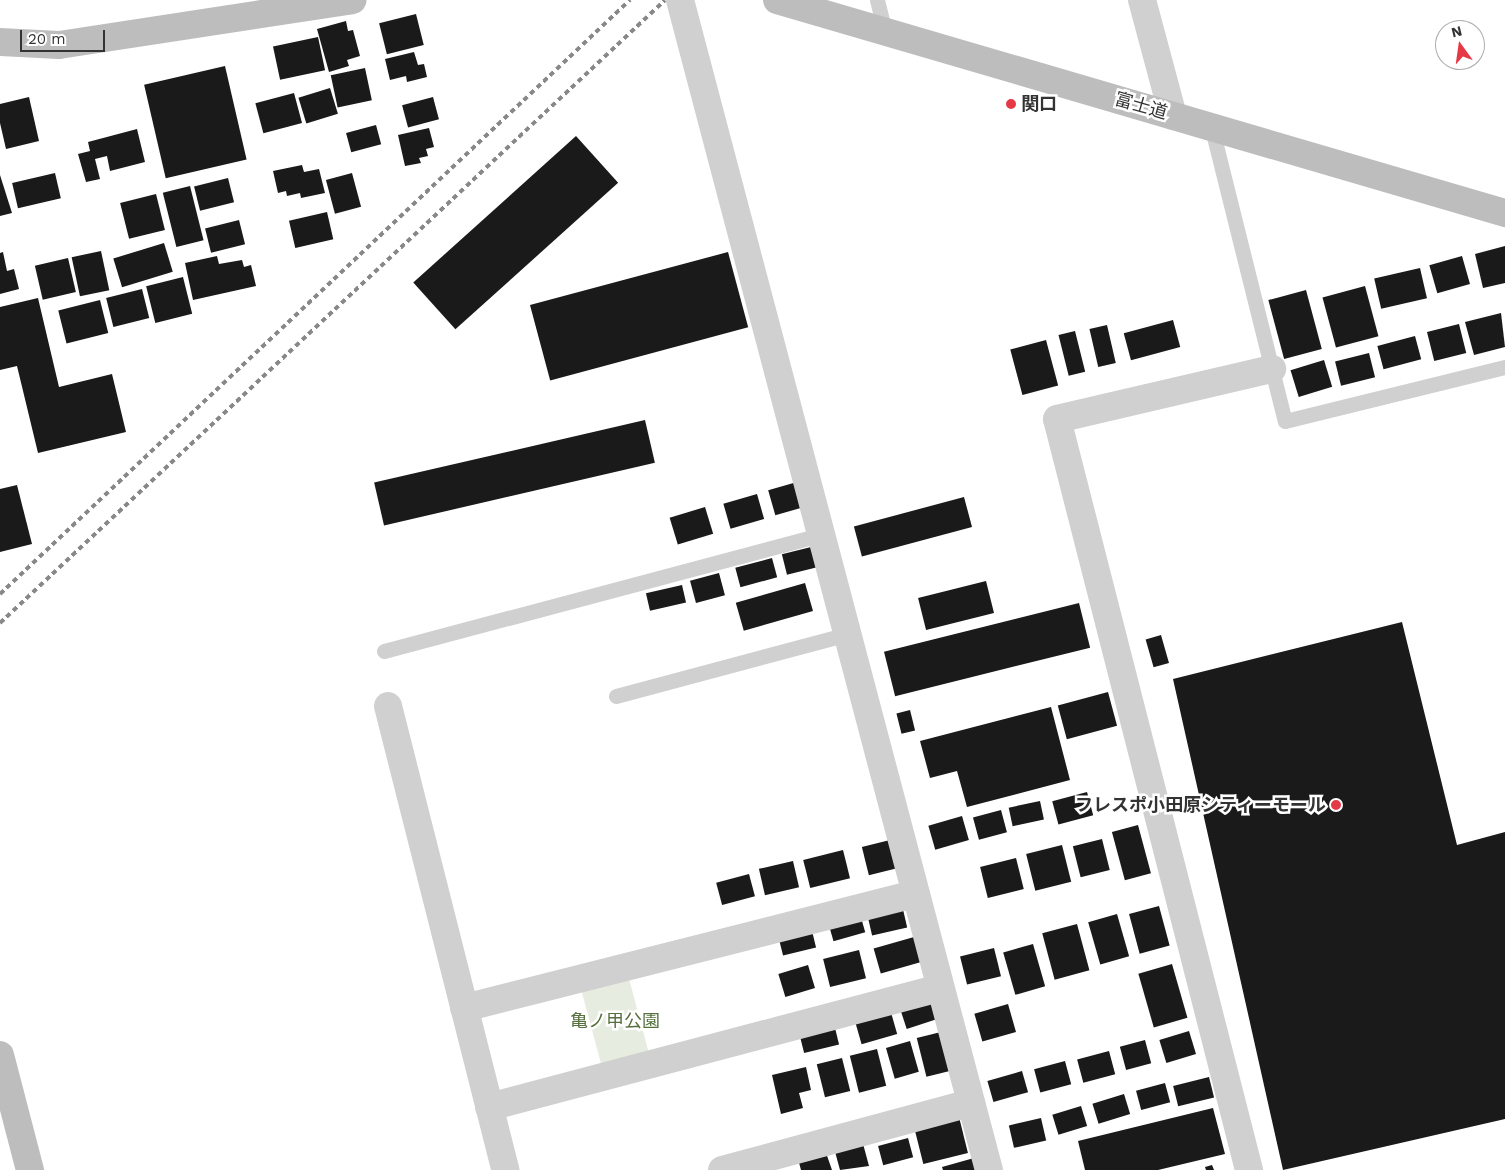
<!DOCTYPE html>
<html>
<head>
<meta charset="utf-8">
<style>
  body { margin:0 }
  #map { position:relative; width:1505px; height:1170px; overflow:hidden; background:#fff; font-family:"Work Sans","Noto Sans JP",sans-serif }
  div>[style] { position:absolute }
  .green>* { inset:0; background:#e6ecdf; transform-origin:0 0 }
  .building>* { inset:0; background:#1a1a1a; transform-origin:0 0 }
  .lane>* { height:15px; margin:-7.5px; padding:0 7.5px; transform-origin:7.5px; border-radius:7.5px; background:#d0d0d0 }
  .street>* { height:28px; margin:-14px; padding:0 14px; transform-origin:14px; border-radius:14px; background:#d0d0d0 }
  .secondary>* { height:28px; margin:-14px; padding:0 14px; transform-origin:14px; border-radius:14px; background:#bdbdbd }
  .rail>* { height:4px; margin-top:-2px; transform-origin:0; background:repeating-linear-gradient(90deg,#888 0 5px,transparent 0 9px) }
  .dots>* { width:14px; height:14px; translate:-50% -50%; box-sizing:border-box; border:2px solid #fff; border-radius:50% }
  span { translate:-50% -50%; white-space:nowrap; text-align:center; line-height:1.15; -webkit-text-stroke:5px #fff; paint-order:stroke }
  .poi-label { font-size:18px; color:#333; font-weight:700 }
  .left { translate:0 -50%; text-align:left }
  .right { translate:-100% -50%; text-align:right }
  .street-label { font-size:18px; color:#333 }
  .park-label { font-size:18px; color:#56703f }
  .north { position:absolute; left:1435px; top:20px; width:50px; height:50px; box-sizing:border-box; background:#fff; border:1px solid #adadad; border-radius:50%; rotate:346deg; font-size:14px; font-weight:700; line-height:20px; text-align:center; color:#333 }
  .north::after { content:''; display:block; margin:auto; width:18px; height:22px; background:#e63946; clip-path:polygon(50% 0,100% 100%,50% 72%,0 100%) }
  .scale { position:absolute; left:20px; top:30px; width:85px; height:22px; box-sizing:border-box; border:2px solid #333; border-top:0; padding-left:6px; font-size:15px; line-height:18px; white-space:nowrap; color:#333; -webkit-text-stroke:4px #fff; paint-order:stroke }
</style>
</head>
<body>
<div id="map">
  <div class="green">
    <i style="left:628px;top:975px;width:83px;height:49px;rotate:75deg"></i>
  </div>
  <div class="building">
    <i style="left:416px;top:14px;width:32px;height:38px;rotate:76deg"></i>
    <i style="clip-path:polygon(346px 21px,348px 31px,353px 30px,360px 56px,347px 60px,349px 66px,329px 72px,317px 29px)"></i>
    <i style="left:318px;top:37px;width:34px;height:46px;rotate:78deg"></i>
    <i style="clip-path:polygon(414px 52px,418px 65px,424px 64px,427px 77px,407px 82px,406px 76px,390px 80px,385px 59px)"></i>
    <i style="left:225px;top:66px;width:96px;height:83px;rotate:77deg"></i>
    <i style="left:365px;top:68px;width:33px;height:35px;rotate:78deg"></i>
    <i style="left:330px;top:88px;width:27px;height:33px;rotate:73deg"></i>
    <i style="left:294px;top:93px;width:31px;height:40px;rotate:75deg"></i>
    <i style="clip-path:polygon(29px 97px,39px 141px,6px 149px,0 123px,0 104px)"></i>
    <i style="left:433px;top:97px;width:23px;height:32px;rotate:75deg"></i>
    <i style="left:376px;top:125px;width:20px;height:31px;rotate:75deg"></i>
    <i style="clip-path:polygon(429px 128px,434px 147px,426px 149px,428px 156px,419px 158px,421px 163px,405px 166px,398px 135px)"></i>
    <i style="clip-path:polygon(137px 129px,145px 162px,110px 171px,107px 156px,95px 159px,100px 179px,86px 182px,78px 154px,90px 151px,88px 142px)"></i>
    <i style="left:576px;top:136px;width:63px;height:219px;rotate:48deg"></i>
    <i style="clip-path:polygon(302px 165px,304px 172px,319px 169px,325px 193px,301px 198px,300px 193px,287px 196px,286px 191px,278px 193px,273px 171px)"></i>
    <i style="left:55px;top:173px;width:26px;height:44px;rotate:77deg"></i>
    <i style="left:352px;top:173px;width:35px;height:27px;rotate:75deg"></i>
    <i style="clip-path:polygon(0 175px,12px 213px,0 216px)"></i>
    <i style="left:228px;top:178px;width:25px;height:35px;rotate:76deg"></i>
    <i style="left:190px;top:186px;width:56px;height:28px;rotate:76deg"></i>
    <i style="left:156px;top:194px;width:37px;height:37px;rotate:76deg"></i>
    <i style="left:327px;top:212px;width:28px;height:39px;rotate:77deg"></i>
    <i style="left:239px;top:220px;width:25px;height:35px;rotate:76deg"></i>
    <i style="left:164px;top:243px;width:30px;height:53px;rotate:73deg"></i>
    <i style="clip-path:polygon(1505px 246px,1505px 283px,1483px 288px,1475px 254px)"></i>
    <i style="left:101px;top:251px;width:40px;height:30px;rotate:78deg"></i>
    <i style="clip-path:polygon(3px 252px,7px 271px,14px 269px,19px 289px,0 294px,0 253px)"></i>
    <i style="left:728px;top:252px;width:78px;height:205px;rotate:75deg"></i>
    <i style="clip-path:polygon(217px 256px,219px 264px,242px 260px,244px 267px,251px 265px,256px 286px,193px 300px,185px 263px)"></i>
    <i style="left:1462px;top:256px;width:29px;height:34px;rotate:74deg"></i>
    <i style="left:68px;top:258px;width:35px;height:34px;rotate:77deg"></i>
    <i style="left:1420px;top:268px;width:31px;height:47px;rotate:77deg"></i>
    <i style="left:183px;top:277px;width:38px;height:38px;rotate:76deg"></i>
    <i style="left:1365px;top:286px;width:52px;height:44px;rotate:75deg"></i>
    <i style="left:142px;top:289px;width:30px;height:37px;rotate:76deg"></i>
    <i style="left:1306px;top:290px;width:61px;height:39px;rotate:75deg"></i>
    <i style="clip-path:polygon(38px 298px,59px 387px,112px 374px,126px 432px,38px 453px,17px 366px,0 370px,0 307px)"></i>
    <i style="left:100px;top:300px;width:34px;height:43px;rotate:76deg"></i>
    <i style="clip-path:polygon(1501px 313px,1505px 347px,1474px 355px,1465px 322px)"></i>
    <i style="left:1173px;top:320px;width:28px;height:51px;rotate:75deg"></i>
    <i style="left:1459px;top:324px;width:30px;height:33px;rotate:76deg"></i>
    <i style="left:1107px;top:325px;width:39px;height:18px;rotate:77deg"></i>
    <i style="left:1075px;top:331px;width:42px;height:17px;rotate:76deg"></i>
    <i style="left:1415px;top:336px;width:24px;height:39px;rotate:75deg"></i>
    <i style="left:1046px;top:340px;width:47px;height:37px;rotate:75deg"></i>
    <i style="left:1369px;top:353px;width:25px;height:35px;rotate:76deg"></i>
    <i style="left:1324px;top:360px;width:28px;height:35px;rotate:73deg"></i>
    <i style="left:645px;top:420px;width:44px;height:278px;rotate:77deg"></i>
    <i style="left:797px;top:482px;width:26px;height:30px;rotate:74deg"></i>
    <i style="clip-path:polygon(17px 485px,32px 544px,0 552px,0 489px)"></i>
    <i style="left:757px;top:494px;width:26px;height:35px;rotate:74deg"></i>
    <i style="left:964px;top:497px;width:31px;height:114px;rotate:75deg"></i>
    <i style="left:705px;top:507px;width:28px;height:37px;rotate:73deg"></i>
    <i style="left:811px;top:547px;width:21px;height:30px;rotate:76deg"></i>
    <i style="left:772px;top:558px;width:20px;height:38px;rotate:75deg"></i>
    <i style="left:719px;top:573px;width:23px;height:30px;rotate:75deg"></i>
    <i style="left:986px;top:581px;width:33px;height:70px;rotate:76deg"></i>
    <i style="left:805px;top:583px;width:29px;height:72px;rotate:74deg"></i>
    <i style="left:682px;top:585px;width:18px;height:37px;rotate:77deg"></i>
    <i style="left:1079px;top:603px;width:46px;height:201px;rotate:76deg"></i>
    <i style="clip-path:polygon(1402px 622px,1457px 845px,1505px 832px,1505px 1119px,1283px 1170px,1173px 679px)"></i>
    <i style="left:1161px;top:635px;width:29px;height:16px;rotate:74deg"></i>
    <i style="left:1108px;top:692px;width:35px;height:52px;rotate:75deg"></i>
    <i style="clip-path:polygon(1051px 707px,1070px 780px,967px 807px,957px 771px,930px 778px,920px 741px)"></i>
    <i style="left:910px;top:710px;width:21px;height:14px;rotate:76deg"></i>
    <i style="left:1087px;top:792px;width:24px;height:36px;rotate:75deg"></i>
    <i style="left:1040px;top:801px;width:19px;height:32px;rotate:78deg"></i>
    <i style="left:1001px;top:810px;width:23px;height:29px;rotate:75deg"></i>
    <i style="left:962px;top:816px;width:25px;height:35px;rotate:74deg"></i>
    <i style="left:1138px;top:825px;width:50px;height:27px;rotate:75deg"></i>
    <i style="left:1102px;top:839px;width:32px;height:30px;rotate:76deg"></i>
    <i style="left:890px;top:840px;width:29px;height:29px;rotate:76deg"></i>
    <i style="left:1062px;top:845px;width:38px;height:37px;rotate:76deg"></i>
    <i style="left:843px;top:850px;width:29px;height:41px;rotate:76deg"></i>
    <i style="left:1016px;top:858px;width:32px;height:37px;rotate:76deg"></i>
    <i style="left:793px;top:861px;width:27px;height:35px;rotate:77deg"></i>
    <i style="left:749px;top:874px;width:23px;height:34px;rotate:75deg"></i>
    <i style="left:902px;top:905px;width:23px;height:36px;rotate:77deg"></i>
    <i style="left:1159px;top:906px;width:41px;height:31px;rotate:75deg"></i>
    <i style="left:860px;top:914px;width:19px;height:33px;rotate:74deg"></i>
    <i style="left:1117px;top:914px;width:44px;height:30px;rotate:74deg"></i>
    <i style="left:1077px;top:924px;width:48px;height:36px;rotate:75deg"></i>
    <i style="left:811px;top:927px;width:21px;height:34px;rotate:76deg"></i>
    <i style="left:914px;top:937px;width:26px;height:42px;rotate:74deg"></i>
    <i style="left:1033px;top:944px;width:44px;height:31px;rotate:74deg"></i>
    <i style="left:994px;top:948px;width:29px;height:35px;rotate:76deg"></i>
    <i style="left:859px;top:950px;width:29px;height:37px;rotate:76deg"></i>
    <i style="left:1172px;top:964px;width:56px;height:35px;rotate:74deg"></i>
    <i style="left:808px;top:965px;width:24px;height:31px;rotate:73deg"></i>
    <i style="left:931px;top:997px;width:23px;height:33px;rotate:72deg"></i>
    <i style="left:1008px;top:1004px;width:29px;height:35px;rotate:74deg"></i>
    <i style="left:890px;top:1009px;width:26px;height:37px;rotate:74deg"></i>
    <i style="left:834px;top:1024px;width:21px;height:36px;rotate:76deg"></i>
    <i style="left:1189px;top:1031px;width:24px;height:31px;rotate:73deg"></i>
    <i style="left:941px;top:1032px;width:40px;height:25px;rotate:76deg"></i>
    <i style="left:1145px;top:1040px;width:24px;height:26px;rotate:75deg"></i>
    <i style="left:910px;top:1041px;width:32px;height:25px;rotate:74deg"></i>
    <i style="left:877px;top:1049px;width:38px;height:28px;rotate:76deg"></i>
    <i style="left:1109px;top:1051px;width:24px;height:33px;rotate:75deg"></i>
    <i style="left:842px;top:1058px;width:34px;height:26px;rotate:76deg"></i>
    <i style="left:1065px;top:1061px;width:24px;height:32px;rotate:75deg"></i>
    <i style="clip-path:polygon(806px 1067px,811px 1090px,799px 1093px,803px 1108px,781px 1114px,772px 1075px)"></i>
    <i style="left:1022px;top:1071px;width:22px;height:36px;rotate:74deg"></i>
    <i style="left:1209px;top:1077px;width:21px;height:37px;rotate:76deg"></i>
    <i style="left:1165px;top:1083px;width:20px;height:30px;rotate:75deg"></i>
    <i style="left:1124px;top:1094px;width:21px;height:33px;rotate:73deg"></i>
    <i style="left:1081px;top:1106px;width:21px;height:30px;rotate:73deg"></i>
    <i style="clip-path:polygon(1213px 1108px,1225px 1154px,1158px 1170px,1085px 1170px,1078px 1141px)"></i>
    <i style="left:959px;top:1117px;width:37px;height:46px;rotate:76deg"></i>
    <i style="left:1041px;top:1118px;width:23px;height:33px;rotate:77deg"></i>
    <i style="left:908px;top:1138px;width:20px;height:31px;rotate:75deg"></i>
    <i style="clip-path:polygon(862px 1140px,869px 1166px,840px 1170px,834px 1148px)"></i>
    <i style="clip-path:polygon(825px 1150px,832px 1170px,801px 1170px,798px 1159px)"></i>
    <i style="clip-path:polygon(974px 1158px,978px 1170px,943px 1170px,942px 1167px)"></i>
    <i style="clip-path:polygon(1212px 1165px,1214px 1170px,1206px 1170px,1205px 1167px)"></i>
  </div>
  <div class="lane">
    <i style="left:877px;top:0;width:34px;rotate:76deg"></i>
    <i style="left:1211px;top:125px;width:305px;rotate:76deg"></i>
    <i style="left:1285px;top:421px;width:227px;rotate:-13.8deg"></i>
    <i style="left:384px;top:651px;width:452px;rotate:-14.9deg"></i>
    <i style="left:616px;top:696px;width:240px;rotate:-15deg"></i>
  </div>
  <div class="street">
    <i style="left:680px;top:0;width:1210px;rotate:75.21deg"></i>
    <i style="left:1142px;top:0;width:120px;rotate:75deg"></i>
    <i style="left:388px;top:706px;width:479px;rotate:75.8deg"></i>
    <i style="left:464px;top:1008px;width:466px;rotate:-14.2deg"></i>
    <i style="left:489px;top:1107px;width:466px;rotate:-14.8deg"></i>
    <i style="left:722px;top:1170px;width:258px;rotate:-15.1deg"></i>
    <i style="left:1249px;top:1170px;width:775px;rotate:-104.34deg"></i>
    <i style="left:1057px;top:419px;width:221px;rotate:-13.1deg"></i>
  </div>
  <div class="secondary">
    <i style="left:777px;top:0;width:759px;rotate:16.31deg"></i>
    <i style="left:0;top:42px;width:59px;rotate:2.9deg"></i>
    <i style="left:59px;top:45px;width:297px;rotate:-8.7deg"></i>
    <i style="left:0;top:1055px;width:119px;rotate:75.4deg"></i>
  </div>
  <div class="rail">
    <i style="left:0;top:594px;width:866px;rotate:-43.32deg"></i>
    <i style="left:0;top:623px;width:911px;rotate:-43.13deg"></i>
  </div>
  <div class="dots">
    <i style="left:1011px;top:104px;background:#e63946"></i>
    <i style="left:1336px;top:805px;background:#e63946"></i>
  </div>
  <div class="poi-label">
    <span class="left" style="left:1021px;top:104px">関口</span>
    <span class="right" style="left:1326px;top:805px">フレスポ小田原シティーモール</span>
  </div>
  <div class="street-label">
    <span style="left:1141px;top:106px;rotate:16deg">富士道</span>
  </div>
  <div class="park-label">
    <span style="left:615px;top:1021px">亀ノ甲公園</span>
  </div>
  <div class="north">N</div>
  <div class="scale">20 m</div>
</div>
</body>
</html>
